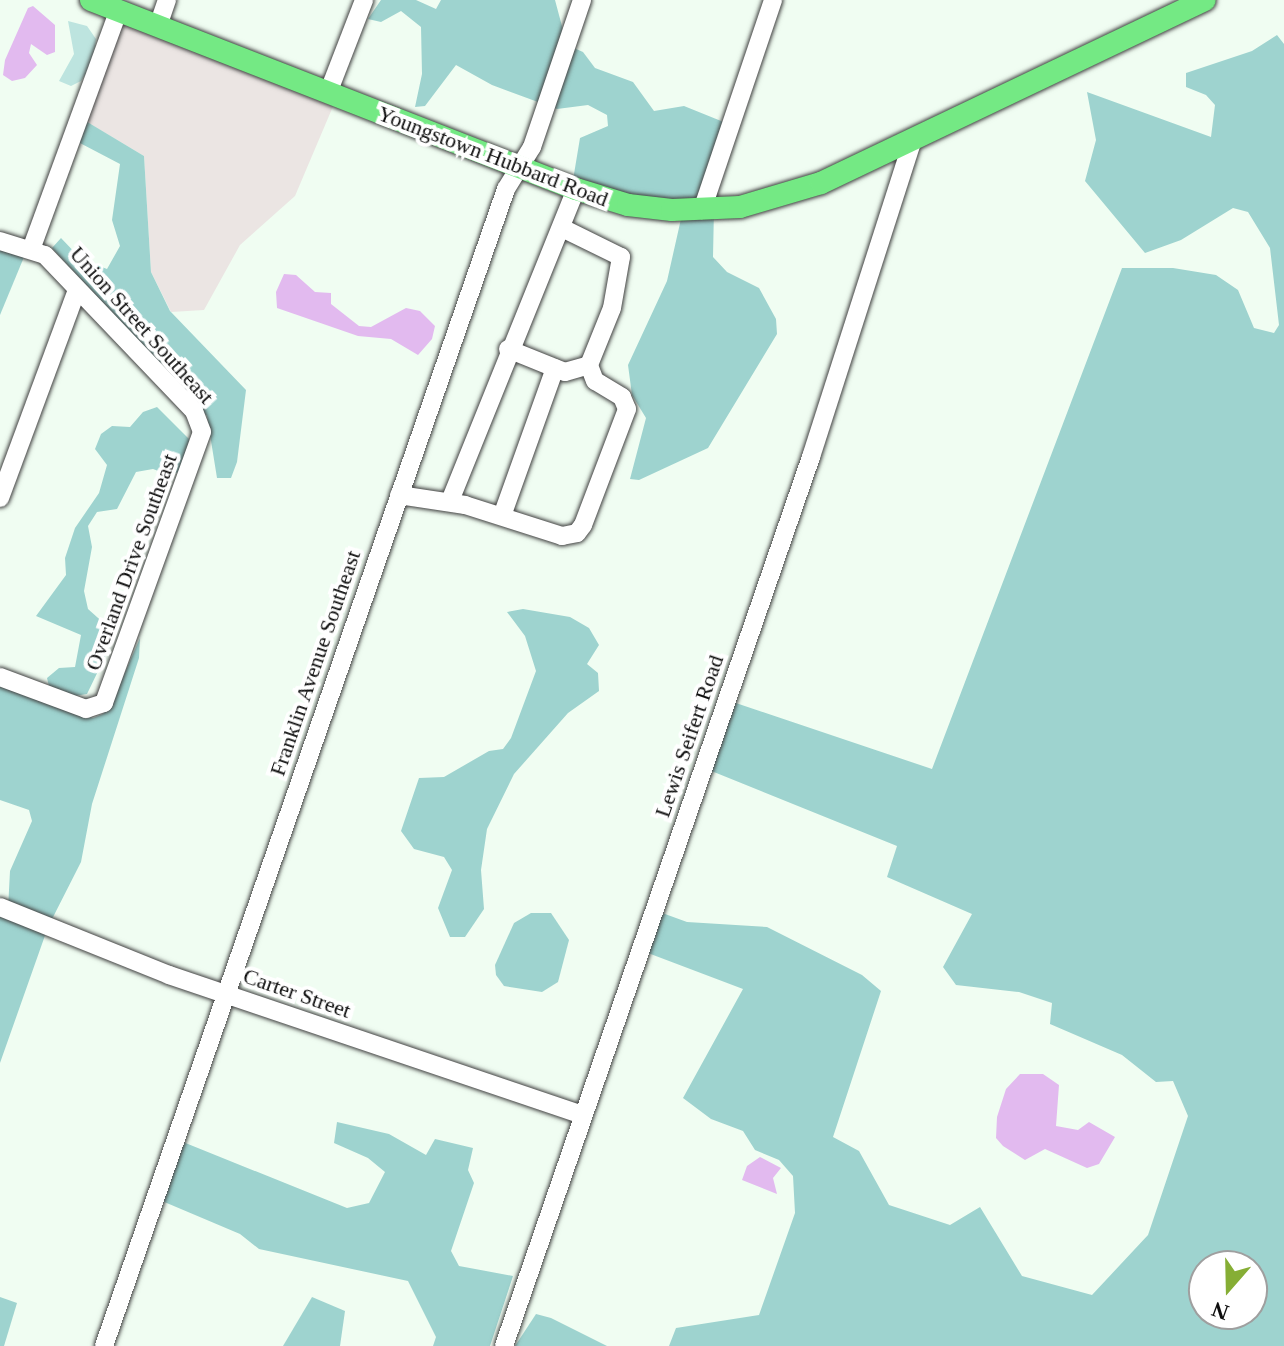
<!DOCTYPE html>
<html>
<head>
<meta charset="utf-8">
<style>
  body { margin:0 }
  #map { position:relative; width:1284px; height:1346px; overflow:hidden; background:#f0fdf2; font-family:Georgia,serif }
  div>[style] { position:absolute }
  .industrial>* { inset:0; background:#ebe5e3 }
  .green>* { inset:0; background:#bde4df }
  .forest>* { inset:0; background:#9ed3cf }
  .water>* { inset:0; background:#e2baef }
  .roads { filter:drop-shadow(0 0 2px #414141) drop-shadow(0 0 2px #414141) }
  .minor>* { height:18px; margin:-9px; padding:0 9px; transform-origin:9px; border-radius:9px; background:#fff }
  .major>* { height:22px; margin:-11px; padding:0 11px; transform-origin:11px; border-radius:11px; background:#74e984 }
  span { translate:-50% -50%; white-space:nowrap; text-align:center; line-height:1.15; -webkit-text-stroke:8px #fff; paint-order:stroke }
  .street-label { font-size:22px; color:#0e0e0e }
  .north { position:absolute; left:1188px; top:1250px; width:80px; height:80px; box-sizing:border-box; background:#fff; border:2px solid #9f9f9f; border-radius:50%; rotate:200deg; font-size:22px; font-weight:700; line-height:32px; text-align:center; color:#0e0e0e }
  .north::after { content:''; display:block; margin:auto; width:28px; height:36px; background:#86ae35; clip-path:polygon(50% 0,100% 100%,50% 72%,0 100%) }
</style>
</head>
<body>
<div id="map">
  <div class="industrial">
    <i style="clip-path:polygon(118px 12px,337px 97px,295px 196px,240px 245px,204px 310px,171px 312px,151px 272px,144px 156px,80px 118px)"></i>
  </div>
  <div class="green">
    <i style="clip-path:polygon(68px 21px,87px 26px,96px 39px,93px 62px,81px 81px,71px 86px,59px 81px,74px 54px)"></i>
  </div>
  <div class="forest">
    <i style="clip-path:polygon(381px 0,416px 0,436px 9px,441px 0,555px 0,567px 45px,583px 52px,595px 68px,633px 82px,654px 111px,684px 106px,731px 125px,703px 209px,714px 209px,713px 257px,727px 272px,759px 288px,776px 319px,777px 334px,708px 448px,639px 480px,630px 479px,646px 418px,632px 395px,628px 365px,667px 281px,683px 210px,573px 180px,580px 138px,608px 126px,607px 115px,588px 105px,557px 109px,492px 85px,456px 65px,425px 106px,415px 107px,422px 74px,421px 27px,401px 11px,381px 22px,368px 19px)"></i>
    <i style="clip-path:polygon(evenodd,1277px 35px,1284px 44px,1284px 1346px,669px 1346px,676px 1328px,759px 1315px,795px 1213px,793px 1176px,779px 1160px,755px 1150px,743px 1131px,711px 1119px,683px 1098px,743px 989px,640px 950px,654px 910px,687px 922px,767px 927px,862px 975px,881px 991px,833px 1137px,859px 1151px,889px 1205px,950px 1225px,980px 1207px,1022px 1276px,1092px 1295px,1148px 1235px,1188px 1116px,1173px 1081px,1156px 1082px,1122px 1055px,1050px 1024px,1052px 1003px,1019px 992px,956px 985px,943px 967px,972px 914px,887px 877px,897px 846px,704px 768px,727px 700px,932px 769px,1122px 268px,1173px 268px,1216px 275px,1238px 290px,1254px 328px,1274px 333px,1279px 325px,1270px 248px,1248px 212px,1233px 208px,1181px 240px,1145px 253px,1085px 181px,1096px 140px,1087px 92px,1211px 137px,1215px 105px,1206px 95px,1186px 87px,1186px 73px,1252px 51px,1277px 35px,1204px 1266px,1252px 1266px,1252px 1314px,1204px 1314px,1204px 1266px)"></i>
    <i style="clip-path:polygon(84px 120px,144px 156px,151px 272px,170px 311px,246px 390px,237px 462px,231px 478px,217px 478px,207px 416px,52px 248px,61px 238px,81px 259px,107px 269px,120px 246px,112px 220px,120px 164px,78px 142px)"></i>
    <i style="clip-path:polygon(0 247px,24px 257px,0 315px)"></i>
    <i style="clip-path:polygon(157px 407px,189px 439px,188px 469px,169px 475px,153px 469px,136px 472px,117px 509px,97px 512px,88px 526px,92px 547px,84px 591px,88px 609px,116px 634px,87px 694px,68px 697px,50px 690px,47px 678px,59px 668px,75px 667px,81px 635px,36px 616px,66px 575px,65px 558px,75px 528px,99px 493px,107px 465px,95px 449px,101px 434px,112px 426px,130px 427px,143px 412px)"></i>
    <i style="clip-path:polygon(523px 609px,570px 617px,589px 628px,599px 645px,587px 664px,598px 673px,599px 691px,568px 713px,514px 774px,487px 829px,481px 870px,484px 909px,465px 937px,450px 937px,438px 908px,452px 870px,444px 857px,414px 849px,401px 831px,419px 778px,444px 777px,489px 751px,503px 749px,511px 738px,536px 671px,525px 636px,507px 612px)"></i>
    <i style="clip-path:polygon(140px 638px,139px 658px,92px 804px,81px 862px,48px 927px,0 1063px,0 907px,8px 909px,10px 871px,32px 821px,29px 810px,0 800px,0 684px,93px 718px,103px 714px,116px 693px)"></i>
    <i style="clip-path:polygon(531px 913px,551px 913px,569px 940px,558px 982px,542px 992px,504px 986px,496px 975px,495px 965px,514px 923px)"></i>
    <i style="clip-path:polygon(337px 1122px,389px 1134px,426px 1155px,435px 1139px,473px 1148px,468px 1170px,474px 1183px,451px 1251px,459px 1266px,513px 1276px,490px 1346px,433px 1346px,436px 1337px,408px 1281px,259px 1249px,240px 1234px,162px 1201px,183px 1142px,347px 1208px,369px 1203px,385px 1172px,368px 1158px,334px 1143px)"></i>
    <i style="clip-path:polygon(0 1297px,17px 1303px,4px 1346px,0 1346px)"></i>
    <i style="clip-path:polygon(312px 1297px,345px 1311px,340px 1346px,283px 1346px)"></i>
    <i style="clip-path:polygon(536px 1314px,551px 1318px,607px 1346px,515px 1346px)"></i>
  </div>
  <div class="water">
    <i style="clip-path:polygon(33px 6px,55px 25px,55px 52px,47px 55px,31px 44px,29px 53px,37px 65px,25px 78px,12px 81px,3px 75px,5px 60px,28px 8px)"></i>
    <i style="clip-path:polygon(284px 274px,296px 275px,315px 292px,331px 293px,331px 304px,359px 326px,371px 327px,406px 308px,420px 311px,435px 326px,432px 339px,418px 355px,391px 339px,358px 336px,277px 308px,276px 292px)"></i>
    <i style="clip-path:polygon(1020px 1074px,1043px 1074px,1059px 1085px,1056px 1126px,1078px 1130px,1089px 1122px,1115px 1137px,1099px 1164px,1087px 1168px,1045px 1149px,1025px 1160px,1003px 1146px,996px 1138px,997px 1117px,1006px 1089px)"></i>
    <i style="clip-path:polygon(760px 1157px,781px 1168px,773px 1178px,777px 1194px,742px 1180px,747px 1166px)"></i>
  </div>
  <div class="roads">
    <div class="minor">
      <i style="left:158px;top:26px;width:28px;rotate:-71deg"></i>
      <i style="left:328px;top:93px;width:100px;rotate:-68.8deg"></i>
      <i style="left:702px;top:210px;width:222px;rotate:-71.3deg"></i>
      <i style="left:0;top:241px;width:47px;rotate:17.3deg"></i>
      <i style="left:45px;top:255px;width:216px;rotate:46.3deg"></i>
      <i style="left:194px;top:411px;width:22px;rotate:69deg"></i>
      <i style="left:202px;top:432px;width:288px;rotate:109.9deg"></i>
      <i style="left:104px;top:703px;width:19px;rotate:162deg"></i>
      <i style="left:86px;top:709px;width:92px;rotate:-159.6deg"></i>
      <i style="left:32px;top:247px;width:250px;rotate:-69.9deg"></i>
      <i style="left:508px;top:349px;width:61px;rotate:22deg"></i>
      <i style="left:565px;top:372px;width:25px;rotate:-16deg"></i>
      <i style="left:399px;top:495px;width:67px;rotate:8.6deg"></i>
      <i style="left:465px;top:505px;width:102px;rotate:17.7deg"></i>
      <i style="left:562px;top:536px;width:15px;rotate:-11deg"></i>
      <i style="left:577px;top:533px;width:10px;rotate:-53deg"></i>
      <i style="left:583px;top:525px;width:124px;rotate:-69.2deg"></i>
      <i style="left:627px;top:409px;width:13px;rotate:-113deg"></i>
      <i style="left:622px;top:397px;width:31px;rotate:-149deg"></i>
      <i style="left:595px;top:381px;width:17px;rotate:-111deg"></i>
      <i style="left:589px;top:365px;width:61px;rotate:-68deg"></i>
      <i style="left:612px;top:308px;width:52px;rotate:-80deg"></i>
      <i style="left:621px;top:257px;width:66px;rotate:-153.8deg"></i>
      <i style="left:0;top:498px;width:222px;rotate:-69.7deg"></i>
      <i style="left:450px;top:501px;width:336px;rotate:-68deg"></i>
      <i style="left:502px;top:516px;width:157px;rotate:-70.3deg"></i>
      <i style="left:0;top:907px;width:182px;rotate:21.9deg"></i>
      <i style="left:169px;top:975px;width:437px;rotate:18.7deg"></i>
      <i style="left:104px;top:1346px;width:1225px;rotate:-70.84deg"></i>
      <i style="left:506px;top:189px;width:49px;rotate:-58.2deg"></i>
      <i style="left:532px;top:147px;width:155px;rotate:-71.2deg"></i>
      <i style="left:504px;top:1346px;width:941px;rotate:-70.95deg"></i>
      <i style="left:811px;top:457px;width:333px;rotate:-72.2deg"></i>
    </div>
    <div class="major">
      <i style="left:91px;top:0;width:521px;rotate:21.29deg"></i>
      <i style="left:576px;top:189px;width:54px;rotate:17.1deg"></i>
      <i style="left:628px;top:205px;width:44px;rotate:6.5deg"></i>
      <i style="left:672px;top:210px;width:68px;rotate:-2.5deg"></i>
      <i style="left:740px;top:207px;width:84px;rotate:-16.5deg"></i>
      <i style="left:821px;top:183px;width:425px;rotate:-25.5deg"></i>
    </div>
  </div>
  <div class="street-label">
    <span style="left:493px;top:156px;rotate:21deg">Youngstown Hubbard Road</span>
    <span style="left:142px;top:325px;rotate:48deg">Union Street Southeast</span>
    <span style="left:131px;top:562px;rotate:-70deg">Overland Drive Southeast</span>
    <span style="left:315px;top:663px;rotate:-71deg">Franklin Avenue Southeast</span>
    <span style="left:689px;top:736px;rotate:-71deg">Lewis Seifert Road</span>
    <span style="left:297px;top:993px;rotate:19deg">Carter Street</span>
  </div>
  <div class="north">N</div>
</div>
</body>
</html>
